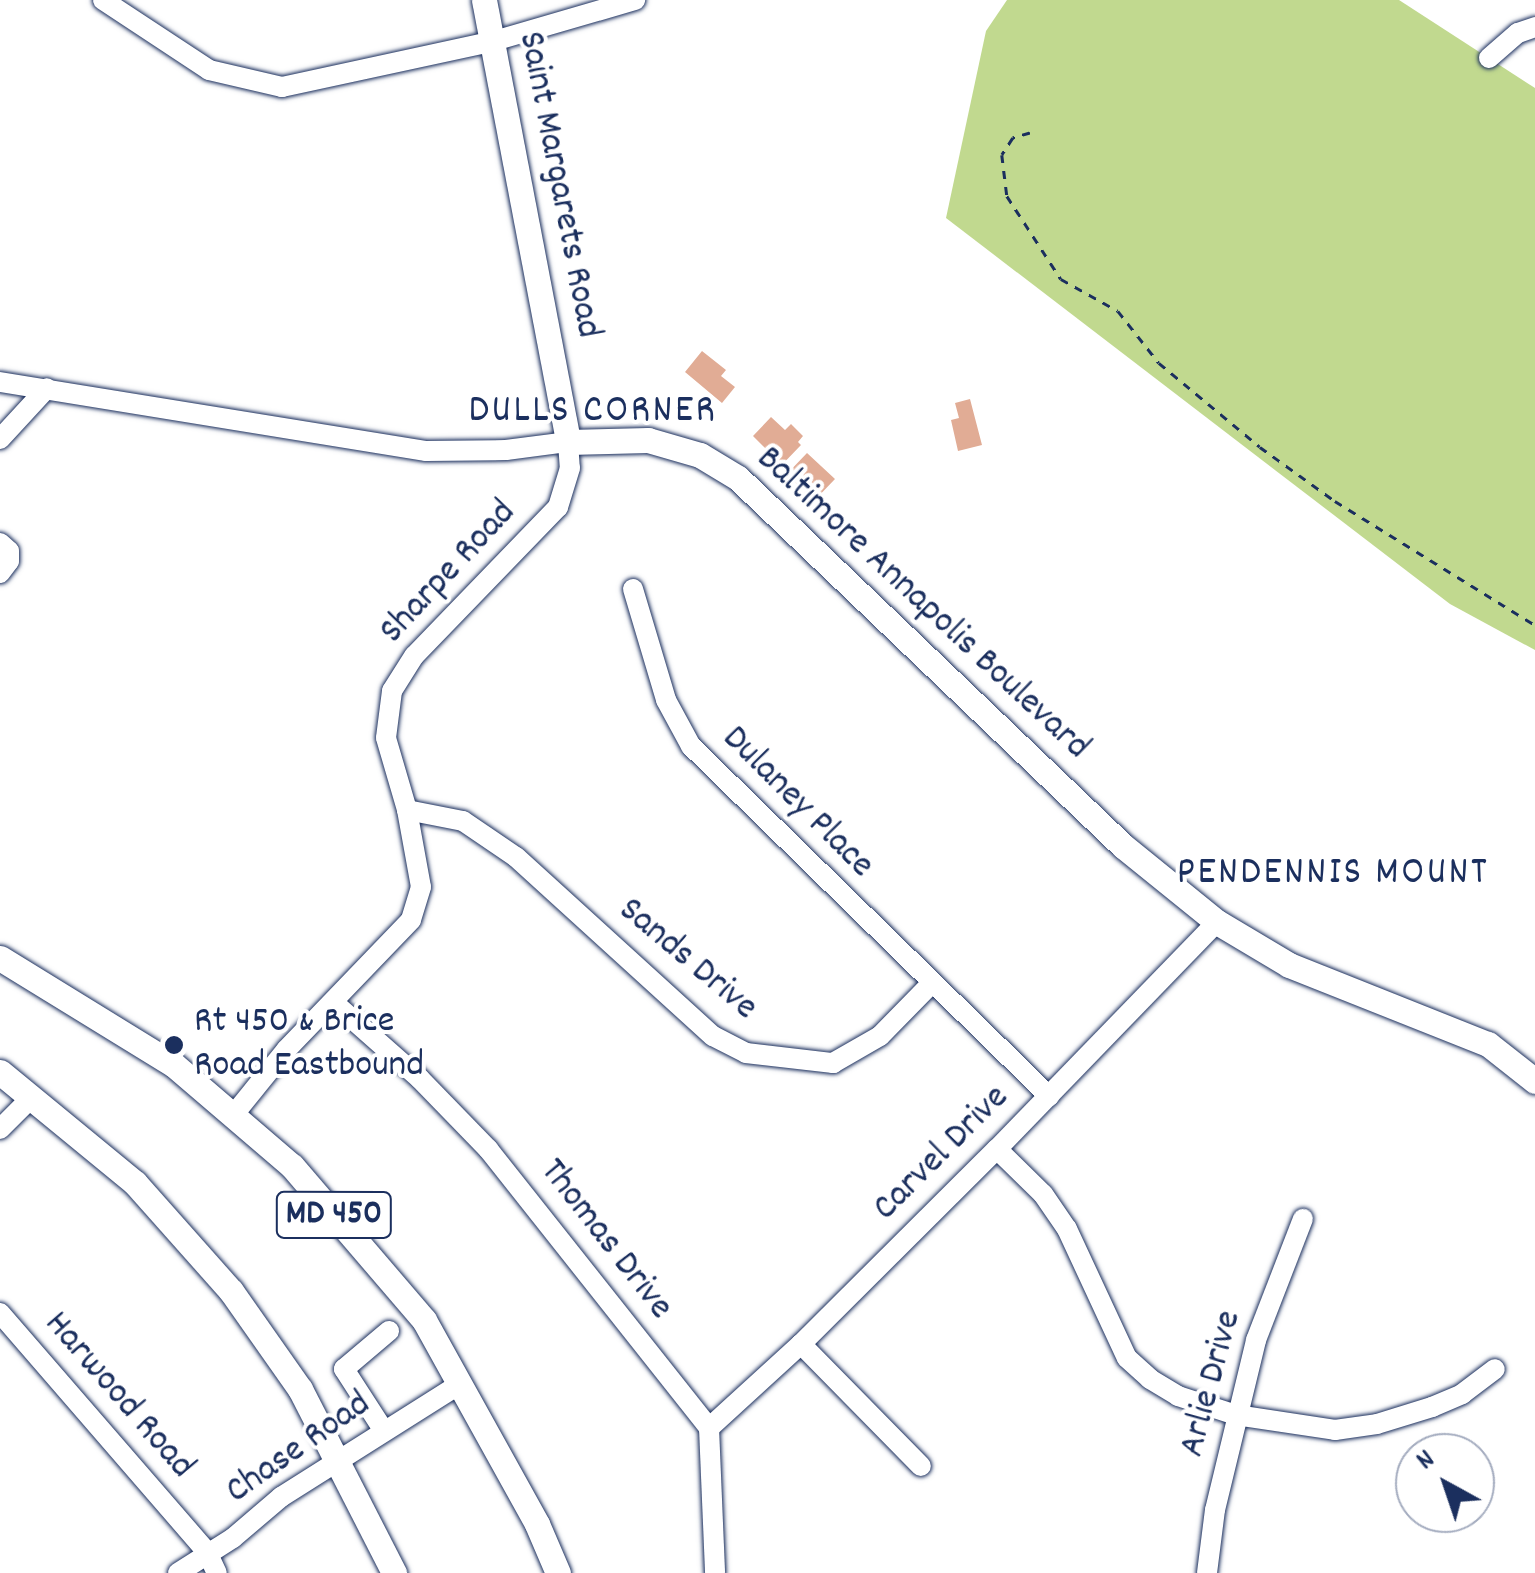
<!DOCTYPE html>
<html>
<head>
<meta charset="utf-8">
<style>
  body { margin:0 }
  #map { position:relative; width:1535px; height:1573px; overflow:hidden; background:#fff; font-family:Dekko,sans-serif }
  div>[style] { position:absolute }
  .green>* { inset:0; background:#c1d98f }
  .building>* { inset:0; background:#e1ac95 }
  .path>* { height:2.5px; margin-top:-1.25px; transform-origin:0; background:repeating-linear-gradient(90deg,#1b2f5e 0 8px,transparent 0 16px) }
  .roads { filter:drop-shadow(0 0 2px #1b2f5e) drop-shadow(0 0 2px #1b2f5e) }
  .minor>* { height:20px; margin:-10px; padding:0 10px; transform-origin:10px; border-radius:10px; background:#fff }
  .major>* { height:25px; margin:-12.5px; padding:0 12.5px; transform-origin:12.5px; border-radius:12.5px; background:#fff }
  .dots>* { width:28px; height:28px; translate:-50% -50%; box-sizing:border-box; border:5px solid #fff; border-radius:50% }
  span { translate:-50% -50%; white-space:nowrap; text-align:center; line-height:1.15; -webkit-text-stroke:8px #fff; paint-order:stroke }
  .shield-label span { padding:2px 8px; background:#fff; border:2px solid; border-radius:8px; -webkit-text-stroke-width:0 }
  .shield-label { font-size:35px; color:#1b2f5e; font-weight:700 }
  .street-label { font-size:38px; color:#1b2f5e }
  .poi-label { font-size:38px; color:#1b2f5e }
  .left { translate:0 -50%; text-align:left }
  .neighbourhood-label { font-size:40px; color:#1b2f5e; letter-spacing:2.5px }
  .north { position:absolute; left:1395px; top:1433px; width:100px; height:100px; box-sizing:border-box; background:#fff; border:2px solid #a4acbf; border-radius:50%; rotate:320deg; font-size:28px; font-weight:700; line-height:40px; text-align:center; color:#1b2f5e }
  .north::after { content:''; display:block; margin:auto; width:35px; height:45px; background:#1b2f5e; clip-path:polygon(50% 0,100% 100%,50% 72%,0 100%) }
</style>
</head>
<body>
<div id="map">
  <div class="green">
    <i style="clip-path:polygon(1007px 0,1399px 0,1535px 88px,1535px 650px,1450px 604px,946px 218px,986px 31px)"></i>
  </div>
  <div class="building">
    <i style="clip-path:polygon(702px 351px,726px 370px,721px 376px,735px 387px,722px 403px,685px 372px)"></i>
    <i style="clip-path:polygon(970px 399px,982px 445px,958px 451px,951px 420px,959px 418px,955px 403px)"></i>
    <i style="clip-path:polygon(771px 417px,785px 430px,791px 424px,803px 436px,798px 442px,801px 445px,776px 471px,763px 460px,770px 453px,753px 436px)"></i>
    <i style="clip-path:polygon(807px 453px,835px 479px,812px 503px,803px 494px,806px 490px,785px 476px)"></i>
  </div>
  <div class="path">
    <i style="left:1030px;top:133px;width:18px;rotate:164deg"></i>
    <i style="left:1013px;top:138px;width:20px;rotate:123deg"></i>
    <i style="left:1002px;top:155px;width:41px;rotate:83deg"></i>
    <i style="left:1007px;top:196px;width:99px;rotate:57deg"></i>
    <i style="left:1061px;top:279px;width:65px;rotate:29.3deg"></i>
    <i style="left:1118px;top:311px;width:66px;rotate:51.7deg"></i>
    <i style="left:1159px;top:363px;width:131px;rotate:39.7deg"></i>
    <i style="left:1260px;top:447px;width:92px;rotate:35.8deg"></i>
    <i style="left:1335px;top:501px;width:235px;rotate:31.8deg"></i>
  </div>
  <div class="roads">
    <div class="minor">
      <i style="left:103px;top:0;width:127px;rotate:33.4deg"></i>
      <i style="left:209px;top:70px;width:75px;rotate:13.1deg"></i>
      <i style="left:282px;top:87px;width:217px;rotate:-12.2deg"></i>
      <i style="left:494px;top:41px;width:147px;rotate:-16.2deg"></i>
      <i style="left:1489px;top:58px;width:38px;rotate:-41deg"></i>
      <i style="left:1518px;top:33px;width:18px;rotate:-19deg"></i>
      <i style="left:0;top:382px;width:432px;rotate:9.2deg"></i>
      <i style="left:426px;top:451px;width:80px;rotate:-0.7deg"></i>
      <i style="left:506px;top:450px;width:63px;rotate:-7.4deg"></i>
      <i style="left:568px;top:442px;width:26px;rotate:86deg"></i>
      <i style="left:570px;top:468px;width:41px;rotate:107.1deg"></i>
      <i style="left:558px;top:507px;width:207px;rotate:134deg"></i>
      <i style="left:414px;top:656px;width:41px;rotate:122.2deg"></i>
      <i style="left:392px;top:691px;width:47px;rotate:97.3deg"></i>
      <i style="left:386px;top:738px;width:75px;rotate:73.7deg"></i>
      <i style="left:407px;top:810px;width:78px;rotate:79.7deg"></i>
      <i style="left:421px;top:887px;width:34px;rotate:107deg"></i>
      <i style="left:411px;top:920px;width:180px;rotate:133.9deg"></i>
      <i style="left:286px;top:1050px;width:81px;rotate:129deg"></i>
      <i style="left:0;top:439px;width:69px;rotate:-47.3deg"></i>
      <i style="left:0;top:543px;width:12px;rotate:42deg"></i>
      <i style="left:9px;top:551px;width:10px;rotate:90deg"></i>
      <i style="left:9px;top:561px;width:15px;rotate:127deg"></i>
      <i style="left:633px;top:589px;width:116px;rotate:73.4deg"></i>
      <i style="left:666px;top:700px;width:52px;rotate:61.5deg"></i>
      <i style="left:691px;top:746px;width:501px;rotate:44.35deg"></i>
      <i style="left:407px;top:810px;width:57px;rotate:11.1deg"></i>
      <i style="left:463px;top:821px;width:64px;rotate:34.2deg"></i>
      <i style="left:516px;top:857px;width:266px;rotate:42.3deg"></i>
      <i style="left:713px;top:1036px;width:37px;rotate:27deg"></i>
      <i style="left:746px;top:1053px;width:88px;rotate:6.6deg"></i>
      <i style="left:833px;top:1063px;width:54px;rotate:-29.9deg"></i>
      <i style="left:880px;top:1036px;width:71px;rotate:-45.6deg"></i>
      <i style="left:333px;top:1002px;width:116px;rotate:41.5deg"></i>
      <i style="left:420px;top:1079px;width:98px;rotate:45.8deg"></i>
      <i style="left:488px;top:1149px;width:356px;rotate:51.6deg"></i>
      <i style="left:709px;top:1428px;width:145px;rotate:87.6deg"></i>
      <i style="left:0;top:1129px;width:44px;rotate:-45deg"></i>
      <i style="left:997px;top:1149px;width:64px;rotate:44.4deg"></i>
      <i style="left:1043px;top:1194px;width:42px;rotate:55.6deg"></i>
      <i style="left:1067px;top:1229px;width:142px;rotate:65.1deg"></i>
      <i style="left:1127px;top:1358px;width:31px;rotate:42deg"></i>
      <i style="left:1150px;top:1379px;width:33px;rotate:31deg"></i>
      <i style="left:1178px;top:1396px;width:61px;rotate:18.1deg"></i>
      <i style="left:1236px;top:1415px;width:100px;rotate:8.6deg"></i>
      <i style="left:1335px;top:1430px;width:42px;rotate:-8.1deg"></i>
      <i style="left:1377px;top:1424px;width:58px;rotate:-17.2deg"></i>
      <i style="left:1432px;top:1407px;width:33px;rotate:-23deg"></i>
      <i style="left:1462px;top:1394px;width:41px;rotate:-37.1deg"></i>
      <i style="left:0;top:1313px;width:316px;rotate:49.1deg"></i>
      <i style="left:207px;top:1552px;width:23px;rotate:65deg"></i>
      <i style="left:801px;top:1344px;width:171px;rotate:45.5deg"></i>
      <i style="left:709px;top:1428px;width:125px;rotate:-42.4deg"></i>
      <i style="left:801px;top:1344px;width:276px;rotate:-44.9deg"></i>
      <i style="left:997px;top:1149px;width:316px;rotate:-45.9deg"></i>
      <i style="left:384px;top:1431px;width:74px;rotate:-122.8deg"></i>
      <i style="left:344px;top:1369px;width:59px;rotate:-40.2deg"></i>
      <i style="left:178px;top:1573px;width:65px;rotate:-32.5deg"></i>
      <i style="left:233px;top:1538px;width:63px;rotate:-40.5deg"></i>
      <i style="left:281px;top:1497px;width:212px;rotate:-32.3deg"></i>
      <i style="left:1207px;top:1573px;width:64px;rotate:-82.8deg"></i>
      <i style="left:1215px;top:1510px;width:175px;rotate:-76.4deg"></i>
      <i style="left:1256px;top:1340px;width:130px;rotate:-68.8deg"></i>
    </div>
    <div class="major">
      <i style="left:484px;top:0;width:450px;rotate:79.2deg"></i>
      <i style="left:568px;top:442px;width:80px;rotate:-1.4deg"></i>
      <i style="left:648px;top:440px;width:54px;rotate:16.1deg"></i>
      <i style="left:700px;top:455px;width:44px;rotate:31.2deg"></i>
      <i style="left:738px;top:478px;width:533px;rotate:43.71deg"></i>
      <i style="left:1123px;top:846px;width:121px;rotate:39deg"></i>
      <i style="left:1217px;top:922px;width:84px;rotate:30.8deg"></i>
      <i style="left:1289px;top:965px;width:214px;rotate:21.7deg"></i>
      <i style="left:1488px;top:1044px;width:60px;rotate:38.2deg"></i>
      <i style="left:0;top:958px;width:204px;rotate:31.6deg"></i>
      <i style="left:174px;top:1065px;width:155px;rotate:40.6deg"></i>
      <i style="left:292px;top:1166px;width:203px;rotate:49.4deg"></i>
      <i style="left:424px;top:1320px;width:233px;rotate:61deg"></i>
      <i style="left:537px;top:1524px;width:53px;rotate:66.8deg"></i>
      <i style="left:0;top:1072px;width:175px;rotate:39.4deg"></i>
      <i style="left:135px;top:1183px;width:144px;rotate:48.4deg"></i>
      <i style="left:231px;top:1291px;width:120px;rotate:54.9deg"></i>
      <i style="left:300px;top:1389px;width:207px;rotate:62.9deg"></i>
    </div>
  </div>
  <div class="dots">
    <i style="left:174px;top:1045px;background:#1b2f5e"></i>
  </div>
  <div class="shield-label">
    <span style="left:334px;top:1215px">MD 450</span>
  </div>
  <div class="street-label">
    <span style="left:558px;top:185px;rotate:79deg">Saint Margarets Road</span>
    <span style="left:449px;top:573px;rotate:-47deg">Sharpe Road</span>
    <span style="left:922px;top:604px;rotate:43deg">Baltimore Annapolis Boulevard</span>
    <span style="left:797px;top:803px;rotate:45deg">Dulaney Place</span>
    <span style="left:687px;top:960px;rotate:40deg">Sands Drive</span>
    <span style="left:942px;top:1154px;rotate:-45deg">Carvel Drive</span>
    <span style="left:605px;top:1240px;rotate:52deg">Thomas Drive</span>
    <span style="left:1212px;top:1384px;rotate:-75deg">Arlie Drive</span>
    <span style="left:118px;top:1396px;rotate:49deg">Harwood Road</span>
    <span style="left:299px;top:1449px;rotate:-35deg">Chase Road</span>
  </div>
  <div class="poi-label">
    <span class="left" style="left:194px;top:1045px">Rt 450 &amp; Brice<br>Road Eastbound</span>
  </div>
  <div class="neighbourhood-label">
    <span style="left:593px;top:413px">DULLS CORNER</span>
    <span style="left:1333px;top:875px">PENDENNIS MOUNT</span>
  </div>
  <div class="north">N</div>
</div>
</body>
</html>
